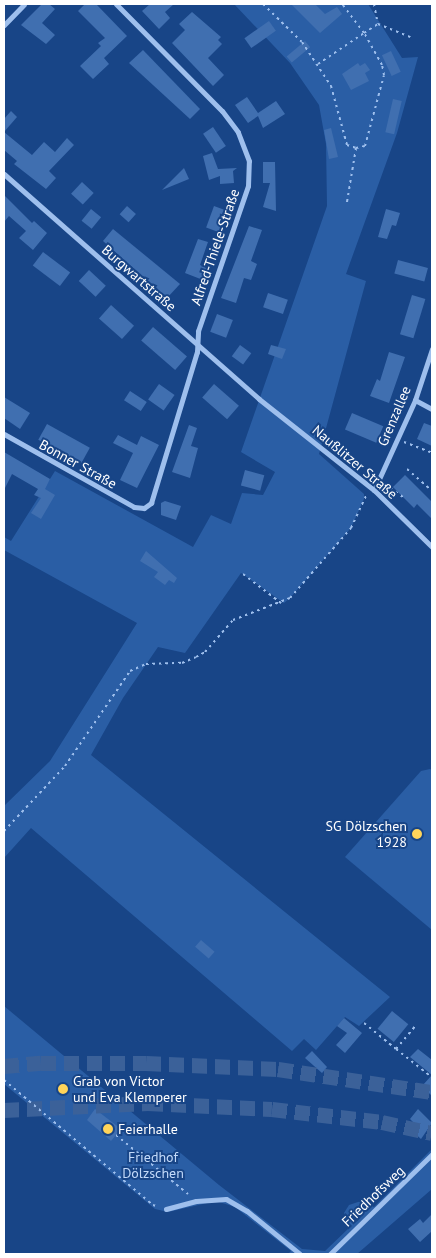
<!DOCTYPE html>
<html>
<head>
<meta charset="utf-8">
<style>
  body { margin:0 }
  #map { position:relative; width:436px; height:1258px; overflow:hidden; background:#184587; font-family:"PT Sans",sans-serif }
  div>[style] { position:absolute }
  .green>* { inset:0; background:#2a5ea5 }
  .building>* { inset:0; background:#406fb0; transform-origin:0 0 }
  .motorway-tunnel>* { height:15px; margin-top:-7.5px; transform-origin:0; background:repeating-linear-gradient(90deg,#3b6199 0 15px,transparent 0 23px) }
  .path>* { height:2px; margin-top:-1px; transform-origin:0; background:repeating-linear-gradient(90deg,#9ebfed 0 2.5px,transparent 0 6.5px) }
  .minor>* { height:5px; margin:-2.5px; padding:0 2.5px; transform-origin:2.5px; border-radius:2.5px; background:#9ebfed }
  .dots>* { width:14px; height:14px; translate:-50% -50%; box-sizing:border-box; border:2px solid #184587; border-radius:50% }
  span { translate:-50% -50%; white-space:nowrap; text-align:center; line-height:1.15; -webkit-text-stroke:4px #184587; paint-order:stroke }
  .street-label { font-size:14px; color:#fff }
  .poi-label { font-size:14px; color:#fff }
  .right { translate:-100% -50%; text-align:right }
  .left { translate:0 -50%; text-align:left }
  .park-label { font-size:14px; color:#c3dafa }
  .frame { position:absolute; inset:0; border:5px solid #fff; pointer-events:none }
</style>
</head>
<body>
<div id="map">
  <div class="green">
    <i style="clip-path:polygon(234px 4px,368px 4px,402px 58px,418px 57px,397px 133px,346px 274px,366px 281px,319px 454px,364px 494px,364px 499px,351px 528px,290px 598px,284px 603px,241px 573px,185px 653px,158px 647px,123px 698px,91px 755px,390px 997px,359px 1026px,345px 1017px,316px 1050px,304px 1039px,292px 1051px,31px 828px,4px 858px,4px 806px,50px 761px,137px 623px,4px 550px,4px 537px,11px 541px,55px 471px,193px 547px,211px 515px,231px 524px,242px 493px,263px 495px,275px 472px,241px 452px,327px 206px,326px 144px,319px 105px,290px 63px)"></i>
    <i style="clip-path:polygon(430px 769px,432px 770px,432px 930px,345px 857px,421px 771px)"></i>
    <i style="clip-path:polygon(4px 1006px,219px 1185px,302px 1249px,325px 1251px,349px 1228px,344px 1213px,349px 1205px,361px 1201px,374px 1207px,432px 1149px,432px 1189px,357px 1254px,288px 1254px,291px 1251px,235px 1207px,216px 1201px,168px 1212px,155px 1209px,4px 1084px)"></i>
  </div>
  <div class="building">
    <i style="clip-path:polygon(42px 4px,49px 4px,55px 9px,42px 23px,55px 35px,46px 44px,21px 25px)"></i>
    <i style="clip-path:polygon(85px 4px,96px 4px,127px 36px,104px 58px,109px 64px,93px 79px,80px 66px,101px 46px,98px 43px,105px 38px,78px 11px)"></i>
    <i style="clip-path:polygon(150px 4px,174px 4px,165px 12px,170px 18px,159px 29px,142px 11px)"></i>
    <i style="clip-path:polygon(291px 4px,315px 4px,325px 14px,337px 7px,342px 14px,320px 33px)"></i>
    <i style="clip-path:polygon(192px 12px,221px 37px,218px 40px,222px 44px,208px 58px,224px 75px,213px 86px,172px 43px,185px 30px,179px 24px)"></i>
    <i style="left:269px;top:21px;width:12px;height:30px;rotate:55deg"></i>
    <i style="left:305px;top:41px;width:8px;height:24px;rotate:50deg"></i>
    <i style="clip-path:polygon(143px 50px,200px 109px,190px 119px,129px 63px)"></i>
    <i style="left:391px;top:51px;width:23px;height:10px;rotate:65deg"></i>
    <i style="clip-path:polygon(358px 63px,360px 66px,365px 63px,370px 70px,365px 73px,369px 81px,351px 90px,342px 74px)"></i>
    <i style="clip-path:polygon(247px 97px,258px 113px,276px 101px,285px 114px,263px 128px,258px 116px,248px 123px,235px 105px)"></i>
    <i style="left:393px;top:99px;width:9px;height:34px;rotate:13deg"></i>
    <i style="clip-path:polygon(11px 111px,17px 117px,4px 132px,4px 119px)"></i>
    <i style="left:213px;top:127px;width:23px;height:12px;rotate:56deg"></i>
    <i style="clip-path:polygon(331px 128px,338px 157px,329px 159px,324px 130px)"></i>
    <i style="clip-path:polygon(4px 132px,32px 155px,44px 142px,55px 152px,67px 138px,74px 145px,49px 171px,56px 178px,46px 189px,14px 164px,17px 161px,4px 150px)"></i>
    <i style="clip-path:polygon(212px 153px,218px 169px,237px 168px,233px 171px,234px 183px,220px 184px,220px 176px,209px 180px,203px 156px)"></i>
    <i style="clip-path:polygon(263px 162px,275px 162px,276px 211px,263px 207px,270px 183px,263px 183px)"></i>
    <i style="clip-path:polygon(184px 168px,189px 179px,162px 190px)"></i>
    <i style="left:82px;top:182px;width:16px;height:16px;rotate:43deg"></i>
    <i style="clip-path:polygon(4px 195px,32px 223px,34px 221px,47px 233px,33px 250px,19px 238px,26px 231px,9px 216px,4px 222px)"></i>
    <i style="left:127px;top:206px;width:12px;height:11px;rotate:42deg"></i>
    <i style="left:214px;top:206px;width:15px;height:23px;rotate:20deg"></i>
    <i style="left:91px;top:209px;width:13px;height:15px;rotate:39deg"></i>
    <i style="clip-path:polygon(386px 209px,400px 213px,396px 226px,392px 225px,387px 239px,378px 237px)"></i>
    <i style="clip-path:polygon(249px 226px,262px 230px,251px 261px,257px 264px,251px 280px,244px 278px,236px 303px,221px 298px)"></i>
    <i style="clip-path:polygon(113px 229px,180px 284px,167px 298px,103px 241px)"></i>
    <i style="clip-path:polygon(198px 239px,208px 242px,200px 265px,207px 268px,203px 280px,185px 273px)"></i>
    <i style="left:43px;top:252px;width:34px;height:17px;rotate:37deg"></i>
    <i style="left:398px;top:260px;width:31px;height:14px;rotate:15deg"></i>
    <i style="left:89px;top:270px;width:23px;height:15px;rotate:43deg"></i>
    <i style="left:268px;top:293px;width:21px;height:15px;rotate:19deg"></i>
    <i style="left:412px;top:295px;width:14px;height:41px;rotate:17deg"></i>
    <i style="left:111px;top:305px;width:31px;height:18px;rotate:42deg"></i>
    <i style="left:217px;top:314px;width:17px;height:19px;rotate:21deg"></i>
    <i style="left:153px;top:327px;width:45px;height:18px;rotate:41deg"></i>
    <i style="left:240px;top:345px;width:14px;height:14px;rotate:36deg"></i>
    <i style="clip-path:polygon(271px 345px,286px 349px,282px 359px,268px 354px)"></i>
    <i style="clip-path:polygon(389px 352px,405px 357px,389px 403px,370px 396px,377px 379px,380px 381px)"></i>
    <i style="left:159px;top:384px;width:19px;height:19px;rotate:35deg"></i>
    <i style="left:214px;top:384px;width:33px;height:18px;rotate:41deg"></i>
    <i style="left:130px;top:391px;width:20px;height:11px;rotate:33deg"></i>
    <i style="clip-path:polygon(4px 397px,30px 413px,20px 429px,4px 418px)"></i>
    <i style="left:352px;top:413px;width:34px;height:18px;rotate:23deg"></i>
    <i style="clip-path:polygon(424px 423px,432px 426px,432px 446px,417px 439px)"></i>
    <i style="left:47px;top:424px;width:49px;height:18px;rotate:29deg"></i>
    <i style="clip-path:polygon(189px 425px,197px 428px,191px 446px,198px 448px,190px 478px,172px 472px)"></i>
    <i style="clip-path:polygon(118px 435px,137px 445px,141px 436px,159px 445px,137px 488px,120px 480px,133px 453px,113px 443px)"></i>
    <i style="clip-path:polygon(4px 452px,50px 479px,45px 489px,55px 495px,41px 519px,31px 513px,41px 498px,34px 495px,38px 489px,12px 474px,4px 490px)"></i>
    <i style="left:245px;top:470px;width:20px;height:16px;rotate:15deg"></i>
    <i style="clip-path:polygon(405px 475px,432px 502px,432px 519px,417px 504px,414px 508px,393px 487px)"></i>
    <i style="clip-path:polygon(165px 501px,181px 506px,176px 520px,161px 515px,161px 503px)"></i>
    <i style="clip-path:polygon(146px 551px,177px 578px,174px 583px,169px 580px,165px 585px,154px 577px,158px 572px,140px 561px)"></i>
    <i style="left:201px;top:940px;width:18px;height:9px;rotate:41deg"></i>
    <i style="left:392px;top:1011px;width:21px;height:23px;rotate:39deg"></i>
    <i style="clip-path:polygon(344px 1018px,362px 1033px,345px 1053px,336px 1045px,347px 1033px,337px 1026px)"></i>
    <i style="clip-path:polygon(418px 1049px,432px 1060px,432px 1096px,422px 1086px,432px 1075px,410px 1057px)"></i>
    <i style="clip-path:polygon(312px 1051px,327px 1067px,322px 1073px,305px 1058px)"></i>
    <i style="clip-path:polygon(95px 1109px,121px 1129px,111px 1141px,87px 1120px)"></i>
    <i style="clip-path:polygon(418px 1109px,432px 1123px,421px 1139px,410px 1129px,415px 1124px,410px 1119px)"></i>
    <i style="clip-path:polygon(432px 1214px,432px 1231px,420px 1242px,408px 1229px,420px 1219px,423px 1223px)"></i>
  </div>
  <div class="motorway-tunnel">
    <i style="left:4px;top:1066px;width:37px;rotate:-5deg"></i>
    <i style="left:41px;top:1063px;width:105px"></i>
    <i style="left:146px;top:1063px;width:132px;rotate:2.6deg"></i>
    <i style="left:278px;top:1069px;width:156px;rotate:8.5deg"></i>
    <i style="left:4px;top:1110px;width:144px;rotate:-2.8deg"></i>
    <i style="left:148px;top:1103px;width:124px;rotate:2.8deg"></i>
    <i style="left:272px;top:1109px;width:111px;rotate:6.7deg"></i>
    <i style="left:382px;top:1122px;width:51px;rotate:12.4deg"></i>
  </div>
  <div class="path">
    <i style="left:263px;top:4px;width:54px;rotate:44.3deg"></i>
    <i style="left:302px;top:42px;width:53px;rotate:56.6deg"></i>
    <i style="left:331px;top:86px;width:61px;rotate:74.8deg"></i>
    <i style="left:347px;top:145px;width:9px;rotate:18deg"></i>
    <i style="left:356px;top:148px;width:55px;rotate:99.5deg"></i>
    <i style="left:374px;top:4px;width:20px;rotate:79deg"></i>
    <i style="left:378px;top:24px;width:35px;rotate:22deg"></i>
    <i style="left:318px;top:64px;width:55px;rotate:-34deg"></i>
    <i style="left:364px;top:33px;width:36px;rotate:-127deg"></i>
    <i style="left:356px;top:148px;width:9px;rotate:-13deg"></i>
    <i style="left:365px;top:146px;width:73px;rotate:-75deg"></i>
    <i style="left:384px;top:75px;width:10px;rotate:-101deg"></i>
    <i style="left:382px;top:65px;width:37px;rotate:-119deg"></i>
    <i style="left:364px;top:33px;width:17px;rotate:-33deg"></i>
    <i style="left:404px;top:442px;width:30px;rotate:21deg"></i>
    <i style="left:407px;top:469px;width:33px;rotate:41deg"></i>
    <i style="left:385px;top:484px;width:24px;rotate:36deg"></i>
    <i style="left:243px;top:574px;width:48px;rotate:37.3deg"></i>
    <i style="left:4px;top:831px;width:89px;rotate:-46.8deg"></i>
    <i style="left:65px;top:766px;width:115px;rotate:-55.6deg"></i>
    <i style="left:130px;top:671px;width:17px;rotate:-24deg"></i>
    <i style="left:146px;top:664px;width:36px;rotate:-2deg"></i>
    <i style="left:182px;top:663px;width:15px;rotate:-23deg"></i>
    <i style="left:196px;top:657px;width:10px;rotate:-29deg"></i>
    <i style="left:205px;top:652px;width:43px;rotate:-48.8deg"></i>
    <i style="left:233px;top:620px;width:61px;rotate:-21.1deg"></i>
    <i style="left:290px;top:598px;width:93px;rotate:-48.9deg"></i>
    <i style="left:351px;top:528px;width:38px;rotate:-65deg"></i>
    <i style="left:364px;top:1023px;width:41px;rotate:39.1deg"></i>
    <i style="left:396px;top:1049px;width:31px;rotate:-50deg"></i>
    <i style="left:396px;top:1049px;width:42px;rotate:38.2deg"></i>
    <i style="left:4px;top:1080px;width:194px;rotate:40deg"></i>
    <i style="left:153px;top:1205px;width:6px;rotate:18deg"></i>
    <i style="left:116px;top:1135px;width:93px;rotate:39.3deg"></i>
  </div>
  <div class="minor">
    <i style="left:4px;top:25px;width:29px;rotate:-46deg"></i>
    <i style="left:4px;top:174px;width:340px;rotate:41.4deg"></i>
    <i style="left:259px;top:399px;width:147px;rotate:38.4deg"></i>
    <i style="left:374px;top:490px;width:81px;rotate:44.5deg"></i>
    <i style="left:415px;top:400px;width:19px;rotate:28deg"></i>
    <i style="left:4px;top:434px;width:149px;rotate:29.3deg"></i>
    <i style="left:134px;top:507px;width:10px;rotate:6deg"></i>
    <i style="left:144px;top:508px;width:9px;rotate:-36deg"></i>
    <i style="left:151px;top:503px;width:158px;rotate:-73.1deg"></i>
    <i style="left:197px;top:352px;width:21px;rotate:-87deg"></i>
    <i style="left:198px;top:331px;width:153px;rotate:-71deg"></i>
    <i style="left:248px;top:186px;width:25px;rotate:-88deg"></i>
    <i style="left:249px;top:161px;width:31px;rotate:-111deg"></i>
    <i style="left:238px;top:132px;width:26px;rotate:-127deg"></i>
    <i style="left:222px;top:111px;width:151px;rotate:-134.7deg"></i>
    <i style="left:374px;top:490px;width:99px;rotate:-65.5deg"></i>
    <i style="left:415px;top:400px;width:54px;rotate:-71.6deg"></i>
    <i style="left:166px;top:1209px;width:31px;rotate:-15deg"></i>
    <i style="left:196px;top:1201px;width:30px;rotate:-4deg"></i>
    <i style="left:226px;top:1199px;width:24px;rotate:30deg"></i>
    <i style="left:247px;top:1211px;width:68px;rotate:39.1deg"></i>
    <i style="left:330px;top:1254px;width:143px;rotate:-44.4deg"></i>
  </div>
  <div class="dots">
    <i style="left:417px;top:834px;background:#ffd45a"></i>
    <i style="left:63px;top:1089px;background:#ffd45a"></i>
    <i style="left:108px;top:1129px;background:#ffd45a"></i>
  </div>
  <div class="street-label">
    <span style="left:215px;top:247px;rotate:-71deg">Alfred-Thiele-Straße</span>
    <span style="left:139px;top:278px;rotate:41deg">Burgwartstraße</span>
    <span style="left:394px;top:416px;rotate:-67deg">Grenzallee</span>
    <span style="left:355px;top:462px;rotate:40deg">Naußlitzer Straße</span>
    <span style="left:78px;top:464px;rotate:29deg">Bonner Straße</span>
    <span style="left:373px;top:1196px;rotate:-44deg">Friedhofsweg</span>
  </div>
  <div class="poi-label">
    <span class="right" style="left:407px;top:834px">SG Dölzschen<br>1928</span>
    <span class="left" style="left:73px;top:1089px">Grab von Victor<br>und Eva Klemperer</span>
    <span class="left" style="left:118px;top:1129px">Feierhalle</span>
  </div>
  <div class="park-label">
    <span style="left:153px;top:1165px">Friedhof<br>Dölzschen</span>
  </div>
  <div class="frame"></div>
</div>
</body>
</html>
